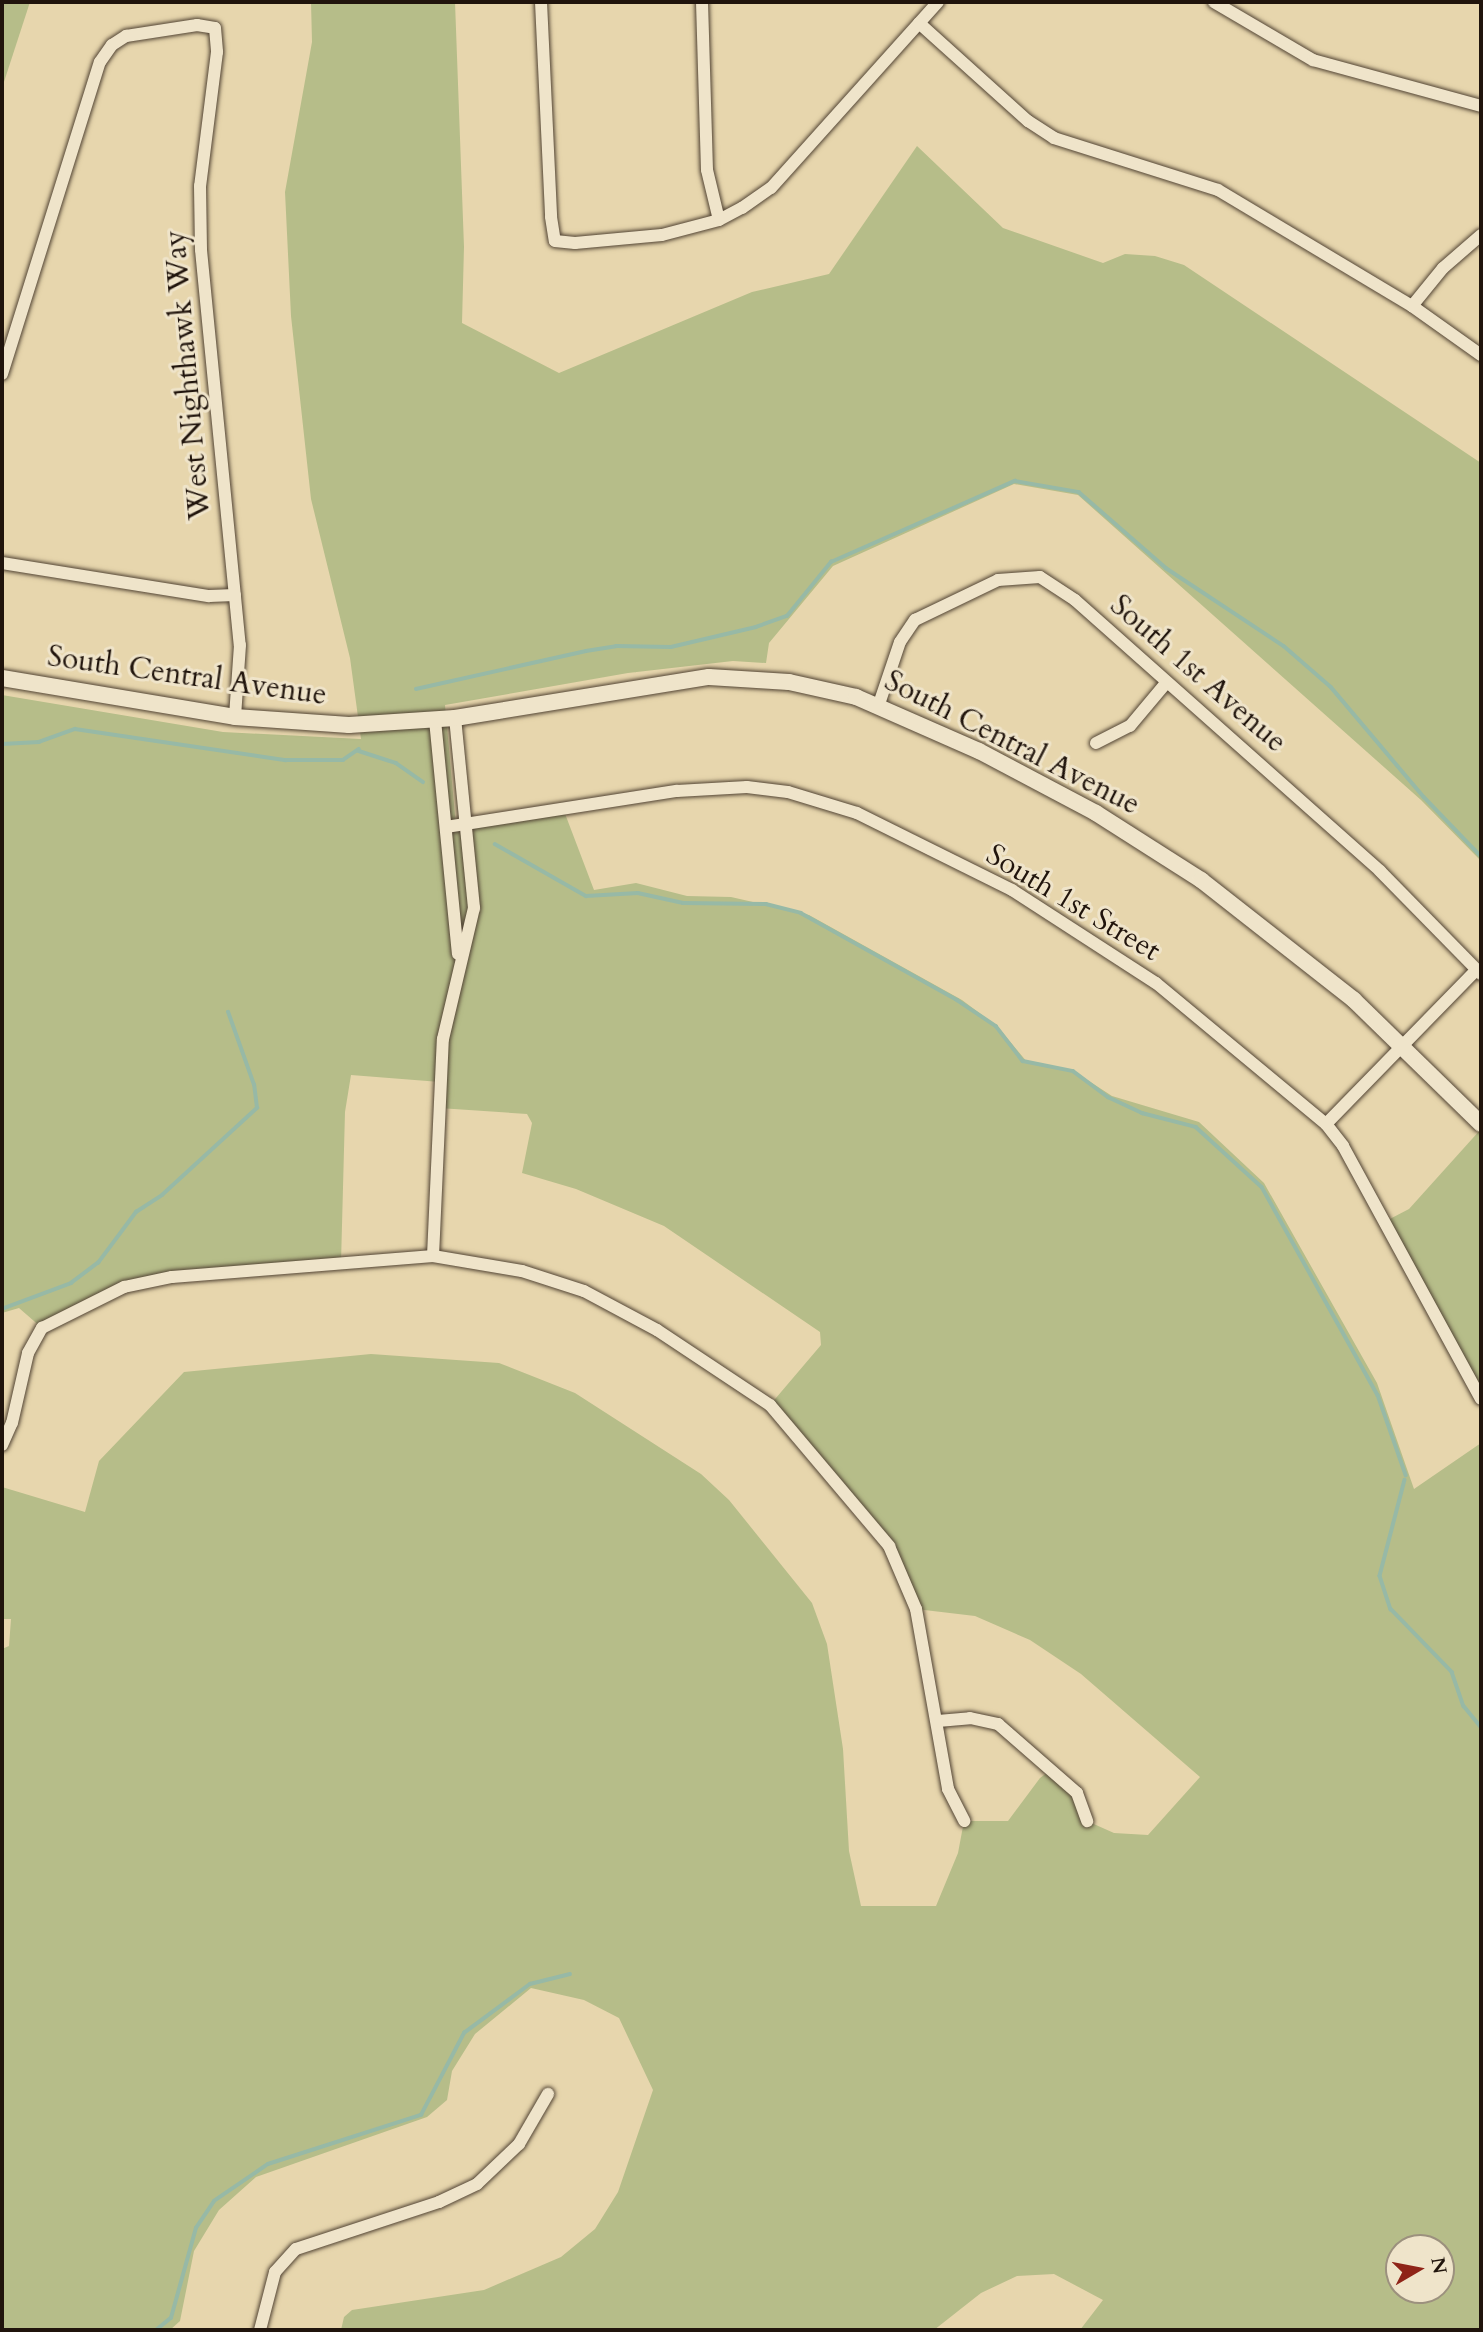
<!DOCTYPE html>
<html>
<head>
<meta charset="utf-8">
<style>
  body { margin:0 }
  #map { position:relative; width:1483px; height:2332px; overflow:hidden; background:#e7d6ad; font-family:Cardo,serif }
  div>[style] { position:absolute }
  .green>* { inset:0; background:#b6bd89 }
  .stream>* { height:3.5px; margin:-1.75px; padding:0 1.75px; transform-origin:1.75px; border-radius:1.75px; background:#97b9a6 }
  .roads { filter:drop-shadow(0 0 2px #524434) drop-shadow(0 0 2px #524434) }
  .minor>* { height:12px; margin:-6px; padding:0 6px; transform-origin:6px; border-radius:6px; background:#efe4ca }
  .tertiary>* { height:16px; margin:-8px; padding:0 8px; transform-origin:8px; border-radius:8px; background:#efe4ca }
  span { translate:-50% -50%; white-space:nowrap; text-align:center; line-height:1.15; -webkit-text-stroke:6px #efe4ca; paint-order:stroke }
  .street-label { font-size:30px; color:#20140c }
  .frame { position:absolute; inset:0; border:4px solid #20140c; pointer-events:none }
  .north { position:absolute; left:1385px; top:2234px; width:70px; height:70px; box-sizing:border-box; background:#efe4ca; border:2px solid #9c917e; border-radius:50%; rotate:80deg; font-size:19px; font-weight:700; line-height:28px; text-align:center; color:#20140c }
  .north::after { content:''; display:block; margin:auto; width:24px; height:32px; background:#8f2418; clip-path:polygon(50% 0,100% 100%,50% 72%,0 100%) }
</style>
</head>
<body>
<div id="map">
  <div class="green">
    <i style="clip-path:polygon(2px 2px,30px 2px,2px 88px)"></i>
    <i style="clip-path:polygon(evenodd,311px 2px,455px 2px,464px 247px,462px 323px,559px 373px,752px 292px,829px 274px,917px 146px,1003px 228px,1103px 263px,1125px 254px,1155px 256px,1184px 265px,1481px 463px,1481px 861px,1421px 800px,1078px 495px,1014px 484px,833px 566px,769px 643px,766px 663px,733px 661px,628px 673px,445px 705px,456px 826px,564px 811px,594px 890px,636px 883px,687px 896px,731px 897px,809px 915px,962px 1000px,998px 1027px,1027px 1062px,1075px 1072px,1112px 1096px,1199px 1122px,1264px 1183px,1377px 1383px,1414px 1489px,1481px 1443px,1481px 2330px,1080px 2330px,1103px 2300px,1054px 2274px,1017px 2276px,981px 2293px,934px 2330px,341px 2330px,344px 2317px,352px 2310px,484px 2290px,561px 2257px,595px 2229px,618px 2192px,653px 2090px,619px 2018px,584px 2000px,531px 1988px,475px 2034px,452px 2071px,447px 2100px,427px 2117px,256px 2177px,219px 2210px,194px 2251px,180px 2321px,170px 2330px,2px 2330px,2px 1649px,9px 1646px,11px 1619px,2px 1619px,2px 1487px,85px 1512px,99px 1461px,184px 1372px,371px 1354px,499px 1363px,575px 1393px,701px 1474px,729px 1500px,812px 1603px,827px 1644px,843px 1749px,849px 1851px,861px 1906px,936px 1906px,958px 1853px,964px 1821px,1008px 1821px,1040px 1778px,1052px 1769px,1077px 1793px,1087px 1821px,1114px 1833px,1148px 1835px,1200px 1777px,1081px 1674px,1030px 1640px,975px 1616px,916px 1609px,889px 1546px,770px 1405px,821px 1345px,820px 1332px,664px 1226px,576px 1189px,522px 1173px,532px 1123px,527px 1114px,439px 1108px,440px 1082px,351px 1075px,345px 1112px,341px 1263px,124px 1287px,42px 1328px,19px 1308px,2px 1313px,2px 695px,223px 732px,361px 739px,350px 658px,311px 499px,291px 316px,285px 192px,312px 42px,311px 2px,1399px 2248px,1441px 2248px,1441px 2290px,1399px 2290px,1399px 2248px)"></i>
    <i style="clip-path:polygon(1481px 1129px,1481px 1399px,1384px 1222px,1409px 1209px)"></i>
  </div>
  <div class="stream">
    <i style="left:416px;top:689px;width:174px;rotate:-12.6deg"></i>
    <i style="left:586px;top:651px;width:30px;rotate:-9deg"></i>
    <i style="left:616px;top:646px;width:55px;rotate:1deg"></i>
    <i style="left:671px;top:647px;width:87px;rotate:-13.2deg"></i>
    <i style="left:756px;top:627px;width:33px;rotate:-20deg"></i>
    <i style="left:787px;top:616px;width:70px;rotate:-50.8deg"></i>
    <i style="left:831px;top:562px;width:201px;rotate:-23.8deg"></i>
    <i style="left:1015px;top:481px;width:65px;rotate:9.8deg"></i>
    <i style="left:1079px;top:492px;width:116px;rotate:41.1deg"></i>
    <i style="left:1166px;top:568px;width:141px;rotate:33.5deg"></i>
    <i style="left:1284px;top:646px;width:62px;rotate:41.1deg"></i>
    <i style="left:1331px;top:687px;width:144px;rotate:49.8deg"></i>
    <i style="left:1424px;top:797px;width:82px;rotate:46deg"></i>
    <i style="left:2px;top:744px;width:37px;rotate:-3deg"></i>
    <i style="left:39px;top:742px;width:38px;rotate:-20deg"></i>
    <i style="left:75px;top:729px;width:213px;rotate:8.4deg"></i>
    <i style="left:286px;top:760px;width:57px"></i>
    <i style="left:343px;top:760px;width:19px;rotate:-35deg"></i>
    <i style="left:359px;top:751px;width:39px;rotate:18deg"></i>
    <i style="left:396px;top:763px;width:33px;rotate:35deg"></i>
    <i style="left:495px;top:844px;width:105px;rotate:29.7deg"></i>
    <i style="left:586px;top:896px;width:52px;rotate:-3.3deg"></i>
    <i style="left:638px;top:893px;width:46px;rotate:12.5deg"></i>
    <i style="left:683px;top:903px;width:83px;rotate:0.7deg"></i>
    <i style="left:766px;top:904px;width:36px;rotate:14deg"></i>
    <i style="left:801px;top:913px;width:179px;rotate:29.1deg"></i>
    <i style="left:957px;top:1000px;width:47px;rotate:33.7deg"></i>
    <i style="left:996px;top:1026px;width:44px;rotate:52.4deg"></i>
    <i style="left:1023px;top:1061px;width:51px;rotate:11.3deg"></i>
    <i style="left:1073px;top:1071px;width:44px;rotate:36.6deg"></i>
    <i style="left:1108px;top:1097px;width:38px;rotate:25deg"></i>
    <i style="left:1142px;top:1113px;width:56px;rotate:14.5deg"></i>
    <i style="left:1196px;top:1127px;width:89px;rotate:42.3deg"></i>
    <i style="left:1262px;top:1187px;width:238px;rotate:60.9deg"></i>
    <i style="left:1378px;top:1395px;width:85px;rotate:70.7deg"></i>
    <i style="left:2px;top:1309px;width:74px;rotate:-20.6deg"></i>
    <i style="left:71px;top:1283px;width:34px;rotate:-37deg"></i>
    <i style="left:98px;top:1263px;width:64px;rotate:-53.3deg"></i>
    <i style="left:136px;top:1212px;width:31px;rotate:-33deg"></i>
    <i style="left:162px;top:1195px;width:129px;rotate:-42.5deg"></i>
    <i style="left:257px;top:1108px;width:23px;rotate:-97deg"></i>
    <i style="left:254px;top:1085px;width:77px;rotate:-109.6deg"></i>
    <i style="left:1405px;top:1480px;width:99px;rotate:104.6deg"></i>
    <i style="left:1380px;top:1576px;width:35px;rotate:72deg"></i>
    <i style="left:1391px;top:1609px;width:88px;rotate:45.9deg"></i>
    <i style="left:1452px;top:1672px;width:36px;rotate:71deg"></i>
    <i style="left:1464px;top:1706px;width:27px;rotate:51deg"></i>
    <i style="left:156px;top:2330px;width:19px;rotate:-39deg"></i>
    <i style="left:171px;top:2318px;width:93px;rotate:-74.5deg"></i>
    <i style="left:196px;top:2228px;width:32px;rotate:-56deg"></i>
    <i style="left:214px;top:2201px;width:65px;rotate:-34.4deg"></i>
    <i style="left:268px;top:2164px;width:161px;rotate:-17.8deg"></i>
    <i style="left:421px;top:2115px;width:93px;rotate:-62.3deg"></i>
    <i style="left:464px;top:2033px;width:82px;rotate:-36.6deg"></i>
    <i style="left:530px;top:1984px;width:41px;rotate:-14deg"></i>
  </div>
  <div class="roads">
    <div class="minor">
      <i style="left:541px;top:2px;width:215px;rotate:87.3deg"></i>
      <i style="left:551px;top:217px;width:24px;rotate:81deg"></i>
      <i style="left:555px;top:241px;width:20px;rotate:6deg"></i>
      <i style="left:575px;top:243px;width:87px;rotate:-5.3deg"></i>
      <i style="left:662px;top:235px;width:59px;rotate:-14.7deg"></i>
      <i style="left:719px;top:220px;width:26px;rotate:-28deg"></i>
      <i style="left:742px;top:208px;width:35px;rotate:-35deg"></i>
      <i style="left:771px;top:188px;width:250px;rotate:-48.1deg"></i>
      <i style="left:702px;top:2px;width:168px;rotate:88.3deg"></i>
      <i style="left:707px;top:170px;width:51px;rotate:76.5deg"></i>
      <i style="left:1214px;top:2px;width:115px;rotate:30.4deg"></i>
      <i style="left:1313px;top:60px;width:174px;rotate:15.3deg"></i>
      <i style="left:919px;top:23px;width:147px;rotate:42deg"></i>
      <i style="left:1028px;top:121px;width:31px;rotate:33deg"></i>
      <i style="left:1054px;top:138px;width:172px;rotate:17.6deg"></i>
      <i style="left:1218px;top:190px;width:226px;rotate:30.9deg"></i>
      <i style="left:1412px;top:306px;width:85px;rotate:35.4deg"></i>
      <i style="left:1412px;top:306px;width:49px;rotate:-50.8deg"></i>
      <i style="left:1443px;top:268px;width:50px;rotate:-41deg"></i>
      <i style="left:2px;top:374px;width:327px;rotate:-72.6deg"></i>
      <i style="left:100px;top:62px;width:21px;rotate:-55deg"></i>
      <i style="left:112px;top:45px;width:17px;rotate:-33deg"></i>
      <i style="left:126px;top:36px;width:72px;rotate:-8.8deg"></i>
      <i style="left:197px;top:25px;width:18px;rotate:9deg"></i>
      <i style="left:215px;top:28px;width:24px;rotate:85deg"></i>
      <i style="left:217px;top:52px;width:135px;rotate:97.2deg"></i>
      <i style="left:200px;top:186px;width:64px;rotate:89.1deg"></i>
      <i style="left:201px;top:250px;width:397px;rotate:84.4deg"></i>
      <i style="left:240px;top:645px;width:72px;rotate:94deg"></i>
      <i style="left:2px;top:563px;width:210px;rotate:9.1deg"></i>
      <i style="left:209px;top:596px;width:26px;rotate:-2deg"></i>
      <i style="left:879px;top:704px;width:65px;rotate:-71.3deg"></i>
      <i style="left:900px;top:642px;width:27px;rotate:-56deg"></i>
      <i style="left:915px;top:620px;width:92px;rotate:-25.7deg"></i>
      <i style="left:998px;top:580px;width:42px;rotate:-4.1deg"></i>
      <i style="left:1040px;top:577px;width:42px;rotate:33.3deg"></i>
      <i style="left:1075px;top:600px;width:408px;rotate:41.6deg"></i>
      <i style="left:1380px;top:871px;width:144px;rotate:45.6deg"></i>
      <i style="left:435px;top:720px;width:235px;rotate:84.4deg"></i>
      <i style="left:1096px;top:743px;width:38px;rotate:-27deg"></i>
      <i style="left:1130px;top:726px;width:56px;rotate:-50.1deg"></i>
      <i style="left:446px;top:827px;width:234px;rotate:-8.9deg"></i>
      <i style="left:677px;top:791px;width:70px;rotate:-3.3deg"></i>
      <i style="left:747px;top:787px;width:41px;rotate:7deg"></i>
      <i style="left:788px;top:792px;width:72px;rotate:16.9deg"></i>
      <i style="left:857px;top:813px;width:173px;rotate:26.4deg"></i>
      <i style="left:1012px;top:890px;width:171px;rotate:32.9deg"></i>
      <i style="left:1156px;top:983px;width:221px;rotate:39.7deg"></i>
      <i style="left:1326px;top:1124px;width:28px;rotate:52deg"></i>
      <i style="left:1343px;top:1146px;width:288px;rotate:61.4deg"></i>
      <i style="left:1326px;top:1124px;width:216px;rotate:-45.7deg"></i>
      <i style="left:433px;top:1256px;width:217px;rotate:-87.4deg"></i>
      <i style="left:443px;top:1039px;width:135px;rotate:-76.7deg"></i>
      <i style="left:474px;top:908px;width:191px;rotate:-95.7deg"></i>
      <i style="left:2px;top:1445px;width:24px;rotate:-66deg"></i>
      <i style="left:12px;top:1423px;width:72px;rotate:-77.1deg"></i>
      <i style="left:28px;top:1353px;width:29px;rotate:-61deg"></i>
      <i style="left:42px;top:1328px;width:92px;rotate:-26.6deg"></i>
      <i style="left:124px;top:1287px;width:49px;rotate:-11.8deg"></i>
      <i style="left:172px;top:1277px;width:262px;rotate:-4.6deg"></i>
      <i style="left:433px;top:1256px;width:90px;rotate:9.6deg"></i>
      <i style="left:522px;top:1271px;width:65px;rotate:17.9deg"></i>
      <i style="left:584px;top:1291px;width:83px;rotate:28.1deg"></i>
      <i style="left:657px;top:1330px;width:136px;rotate:33.6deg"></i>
      <i style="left:770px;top:1405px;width:185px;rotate:49.8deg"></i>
      <i style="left:889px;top:1546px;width:69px;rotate:66.8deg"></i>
      <i style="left:916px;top:1609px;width:183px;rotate:79.9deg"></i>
      <i style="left:948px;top:1789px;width:36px;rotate:63deg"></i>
      <i style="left:938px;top:1721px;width:32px;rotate:-5deg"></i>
      <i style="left:970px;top:1718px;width:29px;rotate:12deg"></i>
      <i style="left:998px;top:1724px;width:105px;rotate:41.1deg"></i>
      <i style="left:1077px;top:1793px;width:30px;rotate:70deg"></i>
      <i style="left:260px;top:2330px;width:60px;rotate:-75.5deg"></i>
      <i style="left:275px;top:2272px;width:31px;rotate:-48deg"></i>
      <i style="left:296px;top:2249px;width:151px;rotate:-18.2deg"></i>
      <i style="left:439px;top:2202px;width:42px;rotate:-25.3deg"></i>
      <i style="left:477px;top:2184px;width:58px;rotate:-43.6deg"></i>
      <i style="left:519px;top:2144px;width:58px;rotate:-59.9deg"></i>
    </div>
    <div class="tertiary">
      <i style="left:2px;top:678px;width:236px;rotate:9.5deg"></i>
      <i style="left:235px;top:717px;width:114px;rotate:4deg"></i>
      <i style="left:349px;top:725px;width:106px;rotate:-3.8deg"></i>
      <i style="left:455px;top:718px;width:257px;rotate:-9.2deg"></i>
      <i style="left:709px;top:677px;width:80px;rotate:3.6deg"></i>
      <i style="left:789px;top:682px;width:69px;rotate:12.6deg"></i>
      <i style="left:856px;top:697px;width:134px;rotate:23.7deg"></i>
      <i style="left:979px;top:751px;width:132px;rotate:27.9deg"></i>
      <i style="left:1096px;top:813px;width:125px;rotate:32.5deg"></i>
      <i style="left:1201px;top:880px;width:194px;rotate:38.1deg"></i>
      <i style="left:1354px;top:1000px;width:177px;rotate:44.3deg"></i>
    </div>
  </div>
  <div class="street-label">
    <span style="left:188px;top:375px;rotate:-95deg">West Nighthawk Way</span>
    <span style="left:1198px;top:674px;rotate:41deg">South 1st Avenue</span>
    <span style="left:187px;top:676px;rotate:8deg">South Central Avenue</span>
    <span style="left:1012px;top:743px;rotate:27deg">South Central Avenue</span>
    <span style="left:1073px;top:903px;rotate:31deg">South 1st Street</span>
  </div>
  <div class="frame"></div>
  <div class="north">N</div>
</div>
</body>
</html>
